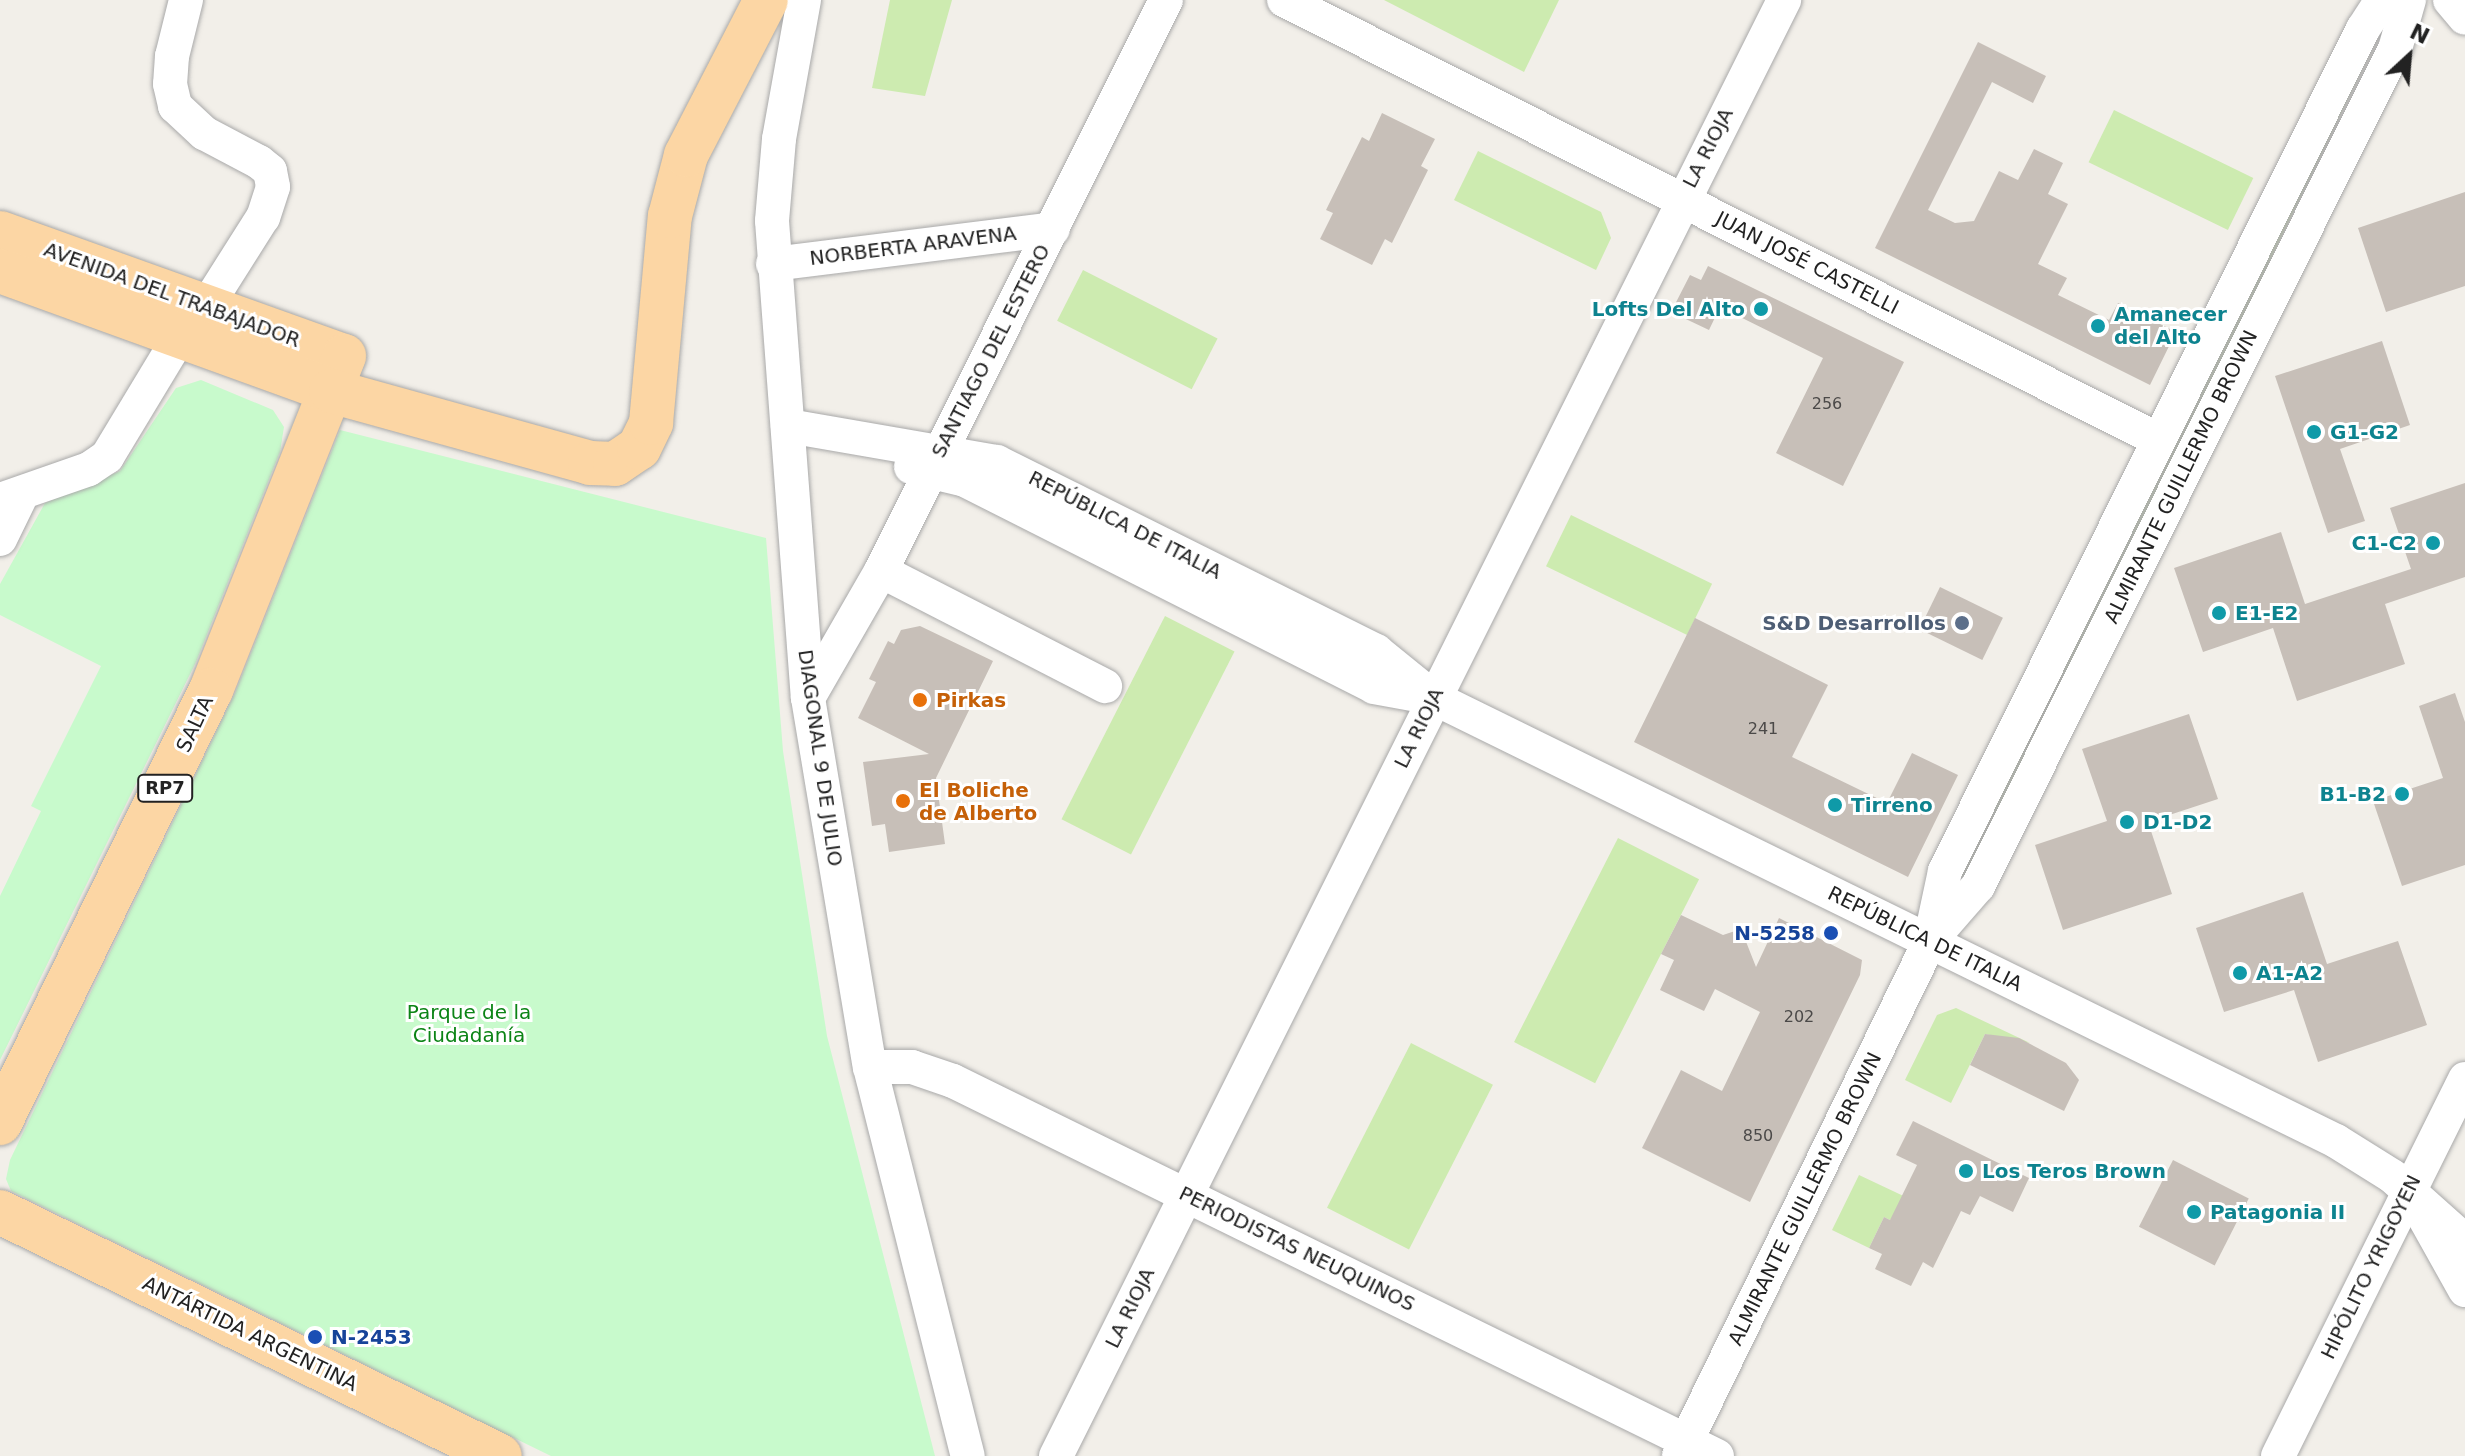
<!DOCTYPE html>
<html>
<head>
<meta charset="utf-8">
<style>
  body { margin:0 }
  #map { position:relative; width:2465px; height:1456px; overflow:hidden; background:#f2efe9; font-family:"DejaVu Sans",sans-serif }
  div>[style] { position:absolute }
  .grass>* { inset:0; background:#cdebb0; transform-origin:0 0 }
  .park>* { inset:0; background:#c8facc }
  .building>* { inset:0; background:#c7bfb8; transform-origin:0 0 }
  .roads { filter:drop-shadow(0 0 2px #a9a9a9) drop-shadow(0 0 2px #a9a9a9) }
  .street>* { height:34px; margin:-17px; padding:0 17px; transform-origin:17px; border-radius:17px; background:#fff }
  .primary>* { height:44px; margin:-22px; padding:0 22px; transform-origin:22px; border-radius:22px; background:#fcd6a4 }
  .dots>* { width:22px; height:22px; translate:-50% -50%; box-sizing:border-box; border:4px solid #fff; border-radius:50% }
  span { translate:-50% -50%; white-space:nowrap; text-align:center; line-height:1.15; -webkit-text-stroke:6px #fff; paint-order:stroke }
  .number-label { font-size:16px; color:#4b4948 }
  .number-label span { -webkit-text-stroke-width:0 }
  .shield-label span { padding:2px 6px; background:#fff; border:2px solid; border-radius:6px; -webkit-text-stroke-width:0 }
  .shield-label { font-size:18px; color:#222; font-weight:700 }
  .street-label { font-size:20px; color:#222 }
  .culture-label { font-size:20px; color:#0d838f; font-weight:700 }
  .right { translate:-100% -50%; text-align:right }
  .left { translate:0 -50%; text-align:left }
  .service-label { font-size:20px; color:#4e5e75; font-weight:700 }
  .food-label { font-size:20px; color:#c56008; font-weight:700 }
  .transit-label { font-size:20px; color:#164399; font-weight:700 }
  .park-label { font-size:20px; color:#0c8416 }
  .north { position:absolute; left:2369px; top:16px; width:80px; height:80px; -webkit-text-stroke:6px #fff; paint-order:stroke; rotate:26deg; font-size:22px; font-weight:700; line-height:32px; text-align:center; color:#222 }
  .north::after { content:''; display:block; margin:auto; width:28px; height:36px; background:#222; clip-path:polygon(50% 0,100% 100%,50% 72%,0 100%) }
</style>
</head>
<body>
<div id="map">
  <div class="grass">
    <i style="clip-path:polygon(890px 0,952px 0,925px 96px,872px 88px)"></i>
    <i style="clip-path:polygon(1384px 0,1559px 0,1524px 72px)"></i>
    <i style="clip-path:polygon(2374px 45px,1972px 878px,1961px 880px,1958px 878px)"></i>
    <i style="left:2114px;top:110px;width:155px;height:58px;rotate:26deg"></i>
    <i style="clip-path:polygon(1478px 151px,1601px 212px,1611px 238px,1596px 270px,1454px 200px)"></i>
    <i style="left:1083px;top:270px;width:151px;height:57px;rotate:27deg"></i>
    <i style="left:1571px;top:515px;width:157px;height:57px;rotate:26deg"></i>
    <i style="left:1165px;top:616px;width:78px;height:228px;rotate:27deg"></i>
    <i style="left:1618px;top:838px;width:91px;height:229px;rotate:27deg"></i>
    <i style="clip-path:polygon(1956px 1008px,2030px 1043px,1985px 1034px,1951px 1103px,1905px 1080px,1937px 1015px)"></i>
    <i style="left:1411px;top:1043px;width:92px;height:185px;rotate:27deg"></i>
    <i style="clip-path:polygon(1859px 1175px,1912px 1200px,1890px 1220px,1884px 1217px,1869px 1248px,1832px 1230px)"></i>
  </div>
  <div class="park">
    <i style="clip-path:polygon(201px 380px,273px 410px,284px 427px,280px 452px,196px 662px,0 1060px,0 896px,41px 811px,31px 806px,101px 666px,0 615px,0 584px,45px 503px,120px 471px,176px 388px)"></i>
    <i style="clip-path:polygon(340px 430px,766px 538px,783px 751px,827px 1036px,935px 1456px,551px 1456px,11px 1191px,6px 1179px,10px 1160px,235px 693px)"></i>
  </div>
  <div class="building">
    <i style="clip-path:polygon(1978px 42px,2046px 76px,2033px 103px,1992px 82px,1928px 210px,1955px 223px,1974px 221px,1999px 171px,2018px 180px,2034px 149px,2063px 163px,2048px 194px,2068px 204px,2038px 264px,2067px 278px,2058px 295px,2109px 320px,2118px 303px,2176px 332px,2150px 385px,1875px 248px)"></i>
    <i style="clip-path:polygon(1382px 113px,1435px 139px,1421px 166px,1428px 170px,1392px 243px,1385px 239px,1372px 265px,1320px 239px,1333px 213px,1326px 210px,1362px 137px,1369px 141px)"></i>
    <i style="clip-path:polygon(2465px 192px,2465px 286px,2386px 312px,2358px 228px)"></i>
    <i style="clip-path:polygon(1708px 266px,1904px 362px,1843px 486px,1776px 453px,1823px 358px,1720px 307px,1709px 330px,1671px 312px,1690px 275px,1701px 280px)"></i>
    <i style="clip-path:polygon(2382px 341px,2410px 425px,2340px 449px,2365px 521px,2328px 533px,2275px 376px)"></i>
    <i style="clip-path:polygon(2465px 483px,2465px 577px,2385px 604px,2405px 664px,2297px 701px,2273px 628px,2203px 652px,2174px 568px,2281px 532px,2305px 604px,2411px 569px,2390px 508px)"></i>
    <i style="left:1940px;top:587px;width:70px;height:47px;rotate:26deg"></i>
    <i style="clip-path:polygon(1695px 618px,1828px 685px,1792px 757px,1887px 803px,1912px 753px,1958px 775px,1908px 877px,1634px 742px)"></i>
    <i style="clip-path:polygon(920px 626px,993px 661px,936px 778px,945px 844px,889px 852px,885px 824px,872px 826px,863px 762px,929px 754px,858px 718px,876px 682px,869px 679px,888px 641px,894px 644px,901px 630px)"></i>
    <i style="clip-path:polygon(2455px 693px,2465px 722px,2465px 865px,2402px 886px,2373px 801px,2443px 778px,2419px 706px)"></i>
    <i style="clip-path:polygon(2189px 714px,2218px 799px,2148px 822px,2172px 894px,2063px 930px,2035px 845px,2107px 821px,2082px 749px)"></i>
    <i style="clip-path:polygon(2303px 892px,2327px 964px,2398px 941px,2427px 1025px,2318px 1062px,2294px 990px,2224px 1012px,2196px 928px)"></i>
    <i style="clip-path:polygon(1681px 915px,1723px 935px,1741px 929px,1756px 967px,1779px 918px,1862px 960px,1860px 975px,1750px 1202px,1642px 1148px,1681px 1070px,1722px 1091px,1760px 1012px,1715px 989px,1704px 1011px,1660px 990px,1674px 960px,1661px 954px)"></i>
    <i style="clip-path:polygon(1985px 1034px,2019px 1038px,2066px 1063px,2079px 1080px,2064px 1111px,1970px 1065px)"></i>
    <i style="clip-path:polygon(1913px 1121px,2029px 1178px,2013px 1212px,1980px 1196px,1970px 1215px,1961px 1211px,1933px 1268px,1923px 1262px,1911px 1286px,1875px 1269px,1882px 1254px,1869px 1248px,1884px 1217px,1890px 1220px,1917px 1165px,1896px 1155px)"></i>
    <i style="left:2173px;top:1160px;width:85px;height:75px;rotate:27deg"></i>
  </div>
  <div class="roads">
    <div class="street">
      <i style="left:186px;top:0;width:58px;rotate:104deg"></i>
      <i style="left:172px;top:56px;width:28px;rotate:94deg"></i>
      <i style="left:170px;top:84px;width:23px;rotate:77deg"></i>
      <i style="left:175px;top:106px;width:40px;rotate:43deg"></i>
      <i style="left:204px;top:133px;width:62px;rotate:27.8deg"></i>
      <i style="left:259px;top:162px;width:14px;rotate:39deg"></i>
      <i style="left:270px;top:171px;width:16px;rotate:79deg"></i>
      <i style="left:273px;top:187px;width:32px;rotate:108deg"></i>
      <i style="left:263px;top:217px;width:107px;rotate:122.3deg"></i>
      <i style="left:804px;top:0;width:141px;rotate:100.2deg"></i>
      <i style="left:779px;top:139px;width:82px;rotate:94.9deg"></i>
      <i style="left:772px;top:221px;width:478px;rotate:85.7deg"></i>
      <i style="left:808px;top:698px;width:374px;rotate:80.5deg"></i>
      <i style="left:870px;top:1067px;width:401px;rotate:75.9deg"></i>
      <i style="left:1284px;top:0;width:979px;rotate:26.7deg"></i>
      <i style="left:2450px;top:0;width:23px;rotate:50deg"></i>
      <i style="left:773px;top:264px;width:282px;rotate:-7.1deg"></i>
      <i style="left:788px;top:426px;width:212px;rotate:9.8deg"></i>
      <i style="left:997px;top:462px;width:424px;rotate:26.5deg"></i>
      <i style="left:1376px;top:651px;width:75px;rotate:39deg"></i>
      <i style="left:1434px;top:698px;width:1005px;rotate:26.16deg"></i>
      <i style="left:2336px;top:1141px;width:66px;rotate:32deg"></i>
      <i style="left:2392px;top:1176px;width:98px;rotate:41.7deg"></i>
      <i style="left:911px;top:467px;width:56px;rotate:13.5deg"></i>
      <i style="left:965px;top:480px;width:458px;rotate:26.8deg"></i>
      <i style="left:1374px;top:687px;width:61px;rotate:10.4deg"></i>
      <i style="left:0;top:500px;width:94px;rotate:-19.2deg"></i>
      <i style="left:89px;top:469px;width:22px;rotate:-34deg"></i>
      <i style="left:107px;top:457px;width:141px;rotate:-58.9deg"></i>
      <i style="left:0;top:539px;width:48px;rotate:-64deg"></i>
      <i style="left:881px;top:571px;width:252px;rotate:27.2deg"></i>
      <i style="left:808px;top:698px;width:146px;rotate:-60.1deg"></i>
      <i style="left:881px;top:571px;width:638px;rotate:-63.48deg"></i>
      <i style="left:1930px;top:941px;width:72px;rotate:-77.9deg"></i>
      <i style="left:1945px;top:871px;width:940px;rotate:-63.6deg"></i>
      <i style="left:2363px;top:29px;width:35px;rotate:-57deg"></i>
      <i style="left:870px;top:1067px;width:42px"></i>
      <i style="left:912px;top:1067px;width:43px;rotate:18.9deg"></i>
      <i style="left:953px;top:1081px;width:851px;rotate:26.14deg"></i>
      <i style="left:2423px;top:1215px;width:86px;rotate:60.8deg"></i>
      <i style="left:1056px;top:1456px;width:1628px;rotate:-63.43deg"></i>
      <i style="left:1679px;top:1456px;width:573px;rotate:-64.02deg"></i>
      <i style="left:1930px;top:941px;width:73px;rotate:-48.9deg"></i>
      <i style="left:1978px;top:886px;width:935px;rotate:-63.52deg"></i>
      <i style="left:2395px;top:49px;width:51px;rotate:-74.1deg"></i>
      <i style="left:2278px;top:1456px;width:421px;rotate:-63.6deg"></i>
    </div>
    <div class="primary">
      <i style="left:0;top:233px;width:365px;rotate:19.7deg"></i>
      <i style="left:344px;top:356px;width:360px;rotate:111.7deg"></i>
      <i style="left:211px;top:690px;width:482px;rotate:116deg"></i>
      <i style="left:0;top:271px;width:352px;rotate:19.9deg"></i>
      <i style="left:331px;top:391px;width:269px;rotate:15.5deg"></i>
      <i style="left:590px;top:463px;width:25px;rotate:2deg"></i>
      <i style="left:615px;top:464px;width:29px;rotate:-34deg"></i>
      <i style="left:639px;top:448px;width:28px;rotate:-64deg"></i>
      <i style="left:651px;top:423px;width:208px;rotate:-84.8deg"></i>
      <i style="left:670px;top:216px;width:63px;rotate:-75.3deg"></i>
      <i style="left:686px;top:155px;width:174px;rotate:-62.7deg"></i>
      <i style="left:0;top:1212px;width:556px;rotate:26.01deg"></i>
    </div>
  </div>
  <div class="dots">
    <i style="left:1761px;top:309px;background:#0f9aa8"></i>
    <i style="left:2098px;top:326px;background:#0f9aa8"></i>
    <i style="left:2314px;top:432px;background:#0f9aa8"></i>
    <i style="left:2433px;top:543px;background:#0f9aa8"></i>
    <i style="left:2219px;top:613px;background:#0f9aa8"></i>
    <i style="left:1962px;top:623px;background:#5c6f8a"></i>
    <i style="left:920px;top:700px;background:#e8710a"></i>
    <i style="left:2402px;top:794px;background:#0f9aa8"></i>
    <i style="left:903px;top:801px;background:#e8710a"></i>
    <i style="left:1835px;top:805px;background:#0f9aa8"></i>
    <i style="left:2127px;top:822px;background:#0f9aa8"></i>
    <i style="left:1831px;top:933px;background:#1a4fb4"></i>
    <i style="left:2240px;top:973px;background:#0f9aa8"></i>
    <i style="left:1966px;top:1171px;background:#0f9aa8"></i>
    <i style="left:2194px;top:1212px;background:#0f9aa8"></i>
    <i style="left:315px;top:1337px;background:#1a4fb4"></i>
  </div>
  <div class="number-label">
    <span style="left:1827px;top:404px">256</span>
    <span style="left:1763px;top:729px">241</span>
    <span style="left:1799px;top:1017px">202</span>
    <span style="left:1758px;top:1136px">850</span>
  </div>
  <div class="shield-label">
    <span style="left:165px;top:788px">RP7</span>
  </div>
  <div class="street-label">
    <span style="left:1708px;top:148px;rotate:-63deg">LA RIOJA</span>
    <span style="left:913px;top:246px;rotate:-7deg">NORBERTA ARAVENA</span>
    <span style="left:1807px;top:263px;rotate:27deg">JUAN JOSÉ CASTELLI</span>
    <span style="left:172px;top:295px;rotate:20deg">AVENIDA DEL TRABAJADOR</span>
    <span style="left:991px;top:351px;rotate:-63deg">SANTIAGO DEL ESTERO</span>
    <span style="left:2181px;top:477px;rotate:-64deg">ALMIRANTE GUILLERMO BROWN</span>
    <span style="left:1125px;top:525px;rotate:27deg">REPÚBLICA DE ITALIA</span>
    <span style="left:195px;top:724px;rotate:-65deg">SALTA</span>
    <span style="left:1419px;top:728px;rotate:-64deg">LA RIOJA</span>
    <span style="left:820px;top:758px;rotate:82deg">DIAGONAL 9 DE JULIO</span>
    <span style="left:1925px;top:939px;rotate:26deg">REPÚBLICA DE ITALIA</span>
    <span style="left:1805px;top:1199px;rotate:-64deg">ALMIRANTE GUILLERMO BROWN</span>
    <span style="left:1297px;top:1249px;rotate:26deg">PERIODISTAS NEUQUINOS</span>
    <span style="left:2371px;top:1267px;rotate:-64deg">HIPÓLITO YRIGOYEN</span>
    <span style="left:1130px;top:1308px;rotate:-64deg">LA RIOJA</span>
    <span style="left:250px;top:1334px;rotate:26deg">ANTÁRTIDA ARGENTINA</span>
  </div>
  <div class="culture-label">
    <span class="right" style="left:1745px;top:309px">Lofts Del Alto</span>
    <span class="left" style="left:2114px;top:326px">Amanecer<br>del Alto</span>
    <span class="left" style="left:2330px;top:432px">G1-G2</span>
    <span class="right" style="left:2417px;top:543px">C1-C2</span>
    <span class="left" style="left:2235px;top:613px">E1-E2</span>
    <span class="right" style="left:2386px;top:794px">B1-B2</span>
    <span class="left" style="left:1851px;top:805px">Tirreno</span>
    <span class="left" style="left:2143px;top:822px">D1-D2</span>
    <span class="left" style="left:2256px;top:973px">A1-A2</span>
    <span class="left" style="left:1982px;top:1171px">Los Teros Brown</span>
    <span class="left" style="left:2210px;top:1212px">Patagonia II</span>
  </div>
  <div class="service-label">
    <span class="right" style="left:1946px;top:623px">S&amp;D Desarrollos</span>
  </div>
  <div class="food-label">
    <span class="left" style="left:936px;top:700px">Pirkas</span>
    <span class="left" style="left:919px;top:802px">El Boliche<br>de Alberto</span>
  </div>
  <div class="transit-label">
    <span class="right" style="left:1815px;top:933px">N-5258</span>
    <span class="left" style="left:331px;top:1337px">N-2453</span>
  </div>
  <div class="park-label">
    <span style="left:469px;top:1024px">Parque de la<br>Ciudadanía</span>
  </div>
  <div class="north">N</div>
</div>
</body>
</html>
